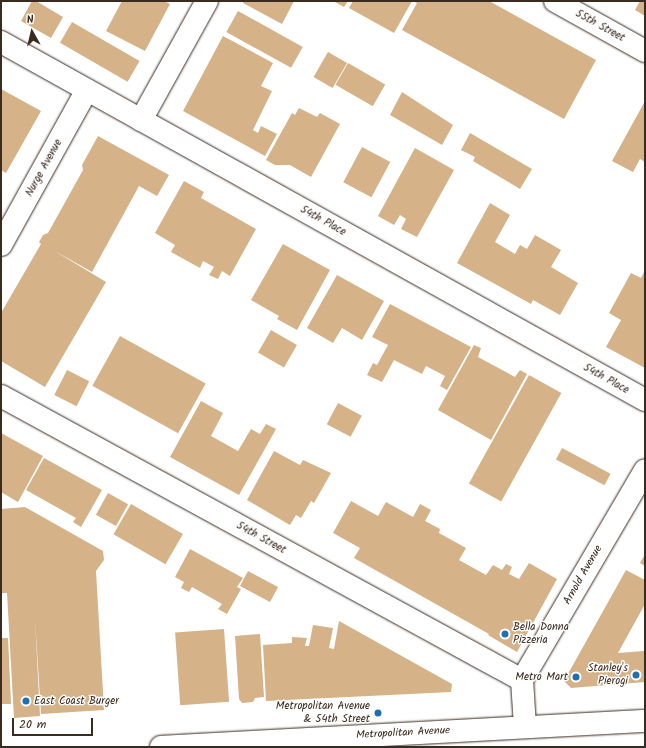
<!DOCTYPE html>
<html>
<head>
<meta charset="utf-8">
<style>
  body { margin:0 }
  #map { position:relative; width:646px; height:748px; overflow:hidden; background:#fff; font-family:Kalam,sans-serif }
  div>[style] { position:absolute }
  .building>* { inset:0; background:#d5b287; transform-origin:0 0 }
  .roads { filter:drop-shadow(0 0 1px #3b2a1e) drop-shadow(0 0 1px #3b2a1e) }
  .minor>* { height:22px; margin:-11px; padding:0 11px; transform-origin:11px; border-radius:11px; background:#fff }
  .secondary>* { height:22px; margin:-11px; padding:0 11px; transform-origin:11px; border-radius:11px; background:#fff }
  .dots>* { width:11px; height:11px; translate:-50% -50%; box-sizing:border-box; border:2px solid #fff; border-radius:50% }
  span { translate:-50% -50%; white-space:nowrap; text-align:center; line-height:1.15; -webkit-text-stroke:3px #fff; paint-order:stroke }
  .street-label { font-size:11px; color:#3b2a1e }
  .poi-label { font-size:11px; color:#3b2a1e }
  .left { translate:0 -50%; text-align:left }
  .right { translate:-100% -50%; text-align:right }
  .frame { position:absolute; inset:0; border:2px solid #3b2a1e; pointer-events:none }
  .north { position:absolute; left:12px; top:12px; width:40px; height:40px; -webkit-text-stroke:3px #fff; paint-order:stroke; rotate:352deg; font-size:11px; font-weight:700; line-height:16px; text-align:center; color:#3b2a1e }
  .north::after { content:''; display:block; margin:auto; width:14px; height:18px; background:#3b2a1e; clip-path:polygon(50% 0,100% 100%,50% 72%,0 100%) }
  .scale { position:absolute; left:12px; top:718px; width:81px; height:18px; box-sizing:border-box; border:2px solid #3b2a1e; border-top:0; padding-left:5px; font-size:12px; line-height:14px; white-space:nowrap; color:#3b2a1e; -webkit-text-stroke:3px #fff; paint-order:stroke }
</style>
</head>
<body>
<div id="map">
  <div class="building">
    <i style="clip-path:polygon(32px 1px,36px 1px,63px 17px,51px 38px,21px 21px)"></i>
    <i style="clip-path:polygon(122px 1px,164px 1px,170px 4px,145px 51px,106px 31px)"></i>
    <i style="clip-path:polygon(243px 1px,294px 1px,282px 24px,243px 3px)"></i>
    <i style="clip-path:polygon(333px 1px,348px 1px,344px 7px)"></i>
    <i style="clip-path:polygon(353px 1px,412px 1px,394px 33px,349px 8px)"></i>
    <i style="clip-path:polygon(413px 1px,489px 1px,596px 60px,564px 119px,402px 30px,417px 3px)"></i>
    <i style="clip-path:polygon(640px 1px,645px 1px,645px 16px,635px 10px)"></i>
    <i style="left:238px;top:11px;width:74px;height:24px;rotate:29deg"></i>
    <i style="left:72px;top:22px;width:78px;height:24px;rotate:30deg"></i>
    <i style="clip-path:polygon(223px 36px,273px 63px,261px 86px,272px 91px,253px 130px,258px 133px,261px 126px,277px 134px,265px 156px,183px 111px)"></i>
    <i style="left:328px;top:52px;width:22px;height:29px;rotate:30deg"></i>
    <i style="left:348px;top:63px;width:43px;height:25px;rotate:30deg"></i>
    <i style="clip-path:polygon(1px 89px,41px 111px,6px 173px,1px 170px)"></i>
    <i style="clip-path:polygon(402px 92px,453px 125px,442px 145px,390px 115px)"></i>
    <i style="clip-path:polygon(645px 101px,645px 162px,640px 159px,633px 172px,612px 161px)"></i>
    <i style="clip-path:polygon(299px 108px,317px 117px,320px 113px,340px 124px,311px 177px,290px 165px,275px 165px,266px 160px,292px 113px,295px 115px)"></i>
    <i style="clip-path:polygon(470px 133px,532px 169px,520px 189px,473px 161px,475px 157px,461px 150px)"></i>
    <i style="clip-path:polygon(98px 136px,169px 175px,157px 196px,139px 186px,92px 272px,53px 250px,106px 282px,45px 387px,1px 361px,1px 313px,41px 244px,39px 242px,43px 235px,48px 233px,83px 170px,82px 165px)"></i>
    <i style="left:362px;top:147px;width:32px;height:40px;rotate:28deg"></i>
    <i style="clip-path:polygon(415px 148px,454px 170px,417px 237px,401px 229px,406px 219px,400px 215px,394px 225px,378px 216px)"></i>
    <i style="clip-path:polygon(184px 181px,204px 192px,201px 198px,256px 229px,230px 276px,222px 271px,218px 279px,209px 275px,214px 267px,203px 261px,200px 268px,171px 252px,175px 245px,155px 233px)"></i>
    <i style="clip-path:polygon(490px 203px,510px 215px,495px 242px,515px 254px,520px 245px,527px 249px,535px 235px,561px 250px,551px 267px,578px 283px,560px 315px,533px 300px,531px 304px,457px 263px)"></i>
    <i style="clip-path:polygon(283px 244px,330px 270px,297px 330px,277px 319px,279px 316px,251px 300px)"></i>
    <i style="clip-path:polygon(645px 270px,645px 368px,606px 347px,621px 320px,609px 313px,631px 273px,641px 278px)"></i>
    <i style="clip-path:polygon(337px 275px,384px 301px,362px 340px,342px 328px,333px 343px,307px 328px)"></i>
    <i style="clip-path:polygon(390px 304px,471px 347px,447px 390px,440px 386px,445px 376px,426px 366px,422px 374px,394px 360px,382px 382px,367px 375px,373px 363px,377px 365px,388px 345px,372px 337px)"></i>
    <i style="left:271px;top:330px;width:30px;height:26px;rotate:30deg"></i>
    <i style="left:120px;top:336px;width:98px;height:57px;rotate:29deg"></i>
    <i style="clip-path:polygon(474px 345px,481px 348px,478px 357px,515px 377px,520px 370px,527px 374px,491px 440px,438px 410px)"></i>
    <i style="left:67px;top:370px;width:25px;height:28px;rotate:27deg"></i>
    <i style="left:529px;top:375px;width:37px;height:124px;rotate:29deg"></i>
    <i style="clip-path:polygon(201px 401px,223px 413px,211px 436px,238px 451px,251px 429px,260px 434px,266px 424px,276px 429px,239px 495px,170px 457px)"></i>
    <i style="left:338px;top:403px;width:27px;height:24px;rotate:28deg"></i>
    <i style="clip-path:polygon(1px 433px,43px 456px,18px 502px,1px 492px)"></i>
    <i style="left:562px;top:448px;width:55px;height:13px;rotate:28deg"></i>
    <i style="clip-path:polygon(274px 451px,300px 465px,303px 460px,331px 473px,314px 503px,311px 501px,301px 518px,296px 515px,290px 525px,247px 500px)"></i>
    <i style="clip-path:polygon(44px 458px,102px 490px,81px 527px,73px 522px,76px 518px,26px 490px)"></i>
    <i style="left:108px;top:493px;width:23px;height:25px;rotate:29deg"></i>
    <i style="clip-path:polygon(351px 501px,378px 516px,386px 502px,413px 517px,420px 504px,431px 510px,425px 521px,440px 529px,439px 533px,466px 548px,459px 560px,486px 575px,493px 565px,502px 570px,506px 564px,512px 567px,509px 574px,519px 579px,529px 563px,557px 579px,517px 652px,488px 635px,489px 634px,354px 558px,360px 548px,333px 533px)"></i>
    <i style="left:131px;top:504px;width:60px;height:35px;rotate:30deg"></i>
    <i style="clip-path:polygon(25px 507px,103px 551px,104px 560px,96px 571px,104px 710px,41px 714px,35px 619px,40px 716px,14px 718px,7px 593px,1px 593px,1px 509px)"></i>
    <i style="clip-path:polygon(190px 549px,243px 578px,237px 587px,241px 589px,227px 614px,218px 609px,222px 604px,192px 587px,189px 592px,181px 588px,184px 582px,175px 577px)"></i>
    <i style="clip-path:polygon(645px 554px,645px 566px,640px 563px)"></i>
    <i style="clip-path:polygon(626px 570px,645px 580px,645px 604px,618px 653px,644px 651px,645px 682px,571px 688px,564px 681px)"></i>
    <i style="left:248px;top:571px;width:34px;height:17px;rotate:28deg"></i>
    <i style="clip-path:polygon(339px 621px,452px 684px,451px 692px,266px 701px,263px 645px,292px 643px,292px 637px,307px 638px,305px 646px,309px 646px,313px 625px,333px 628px,329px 648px,334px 649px)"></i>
    <i style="left:224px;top:629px;width:73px;height:49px;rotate:86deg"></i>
    <i style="clip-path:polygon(260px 634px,264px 697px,255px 698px,253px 702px,242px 703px,239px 699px,235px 636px)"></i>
    <i style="clip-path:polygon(1px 638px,8px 638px,11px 704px,1px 704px)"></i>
  </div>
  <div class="roads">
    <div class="minor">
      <i style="left:555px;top:1px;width:103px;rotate:29.1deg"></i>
      <i style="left:1px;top:42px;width:737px;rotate:29.07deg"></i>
      <i style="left:141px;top:120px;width:136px;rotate:-61deg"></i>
      <i style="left:1px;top:245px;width:177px;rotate:-61deg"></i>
      <i style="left:1px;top:396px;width:593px;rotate:28.6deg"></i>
      <i style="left:522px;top:680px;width:243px;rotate:-59.6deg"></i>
      <i style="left:522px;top:680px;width:47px;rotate:86.3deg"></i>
    </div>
    <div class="secondary">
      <i style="left:161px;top:747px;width:485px;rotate:-3.1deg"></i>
    </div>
  </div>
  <div class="dots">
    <i style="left:505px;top:634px;background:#1f6fb2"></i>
    <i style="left:636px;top:675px;background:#1f6fb2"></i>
    <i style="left:576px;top:677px;background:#1f6fb2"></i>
    <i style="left:26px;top:701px;background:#1f6fb2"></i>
    <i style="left:378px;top:713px;background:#1f6fb2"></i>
  </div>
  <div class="street-label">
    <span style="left:600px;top:26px;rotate:29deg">55th Street</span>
    <span style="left:44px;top:168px;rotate:-61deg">Nurge Avenue</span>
    <span style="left:323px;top:221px;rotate:29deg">54th Place</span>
    <span style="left:606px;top:379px;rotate:29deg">54th Place</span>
    <span style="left:261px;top:538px;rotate:29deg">54th Street</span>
    <span style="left:583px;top:575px;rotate:-60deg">Arnold Avenue</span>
    <span style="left:403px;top:733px;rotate:-3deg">Metropolitan Avenue</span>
  </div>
  <div class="poi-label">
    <span class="left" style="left:513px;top:634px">Bella Donna<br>Pizzeria</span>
    <span class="right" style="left:628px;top:675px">Stanley's<br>Pierogi</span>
    <span class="right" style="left:568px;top:677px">Metro Mart</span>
    <span class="left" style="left:34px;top:701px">East Coast Burger</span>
    <span class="right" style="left:370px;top:713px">Metropolitan Avenue<br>&amp; 54th Street</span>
  </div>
  <div class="frame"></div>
  <div class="north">N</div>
  <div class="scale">20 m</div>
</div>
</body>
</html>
